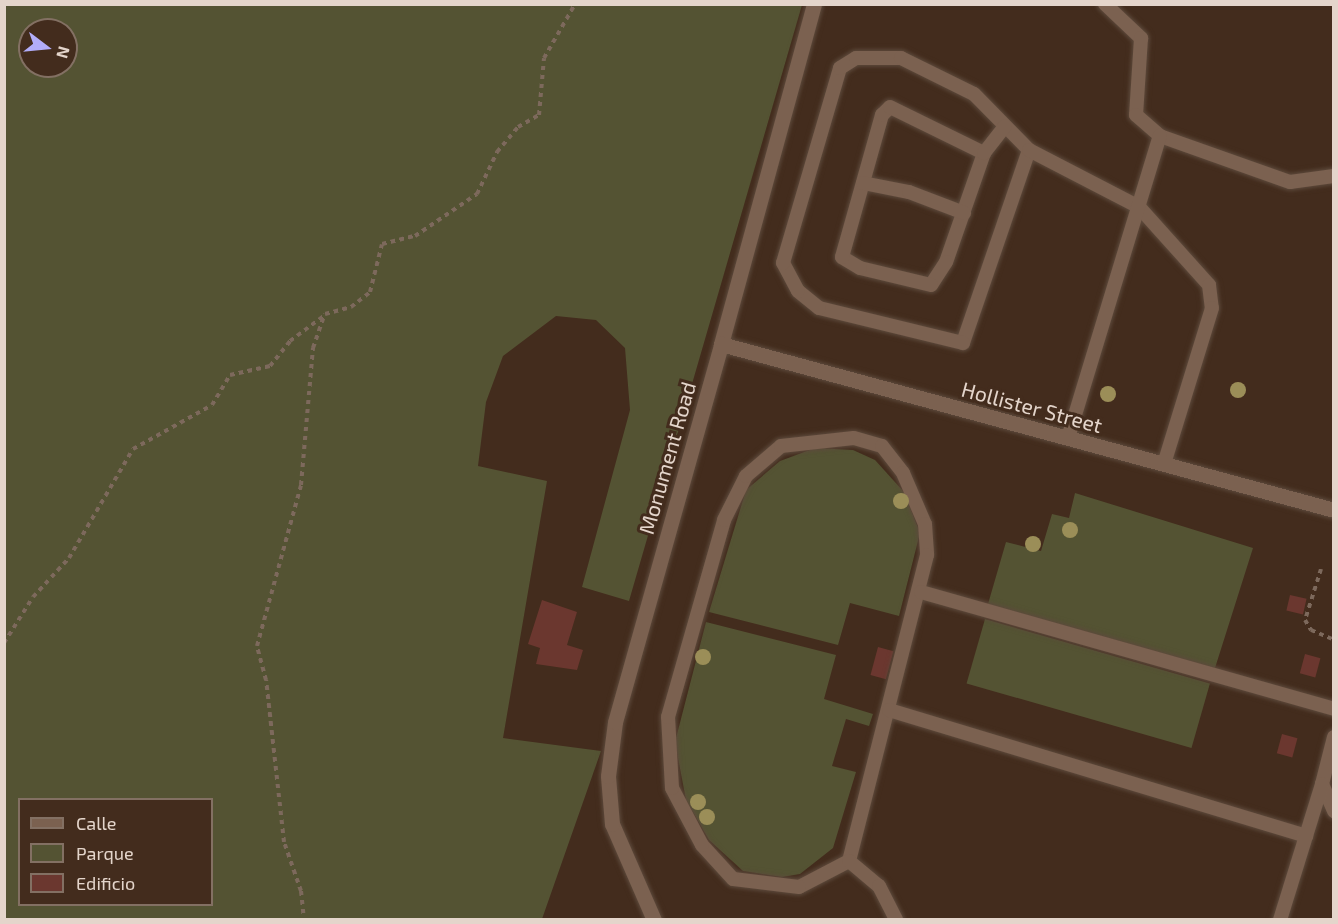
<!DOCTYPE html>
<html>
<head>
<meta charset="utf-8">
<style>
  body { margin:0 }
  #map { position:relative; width:1338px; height:924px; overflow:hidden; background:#432c1d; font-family:"Exo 2",sans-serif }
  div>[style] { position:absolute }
  .green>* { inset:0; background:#545333; transform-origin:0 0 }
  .building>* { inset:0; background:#6b372f; transform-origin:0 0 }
  .path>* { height:4px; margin-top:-2px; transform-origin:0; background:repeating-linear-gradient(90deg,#7d695c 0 4.5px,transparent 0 9px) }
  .roads { filter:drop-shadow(0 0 2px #5d4a3c) drop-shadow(0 0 2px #5d4a3c) }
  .service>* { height:14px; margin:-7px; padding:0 7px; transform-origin:7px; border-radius:7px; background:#7b6150 }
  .minor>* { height:15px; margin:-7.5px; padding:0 7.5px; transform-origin:7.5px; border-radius:7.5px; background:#7b6150 }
  .tertiary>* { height:15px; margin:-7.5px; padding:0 7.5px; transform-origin:7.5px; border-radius:7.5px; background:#7b6150 }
  .trees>* { width:16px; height:16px; margin:-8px; border-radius:50%; background:#9b8e58 }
  span { translate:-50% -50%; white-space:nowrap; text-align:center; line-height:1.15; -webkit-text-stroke:6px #432c1d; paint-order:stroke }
  .street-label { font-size:21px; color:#e4d5cb }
  .frame { position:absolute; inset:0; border:6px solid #e4d5cb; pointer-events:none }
  .legend { position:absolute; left:18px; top:798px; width:195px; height:108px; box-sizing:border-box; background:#432c1d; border:2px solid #837063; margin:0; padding:8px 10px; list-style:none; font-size:18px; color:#e4d5cb }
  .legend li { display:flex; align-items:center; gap:12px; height:30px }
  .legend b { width:30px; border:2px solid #837063 }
  .north { position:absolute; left:18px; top:18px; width:60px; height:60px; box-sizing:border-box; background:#432c1d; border:2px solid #837063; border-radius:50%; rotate:106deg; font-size:16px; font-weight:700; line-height:24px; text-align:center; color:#e4d5cb }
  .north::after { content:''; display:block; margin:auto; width:21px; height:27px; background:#b2adf9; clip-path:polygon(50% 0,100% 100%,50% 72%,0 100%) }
</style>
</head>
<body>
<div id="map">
  <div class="green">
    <i style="clip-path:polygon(evenodd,5px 4px,802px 5px,629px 601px,582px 587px,630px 410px,625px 348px,596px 320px,556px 316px,503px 356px,486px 402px,478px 466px,547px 481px,503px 738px,601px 751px,542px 919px,5px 919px,5px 4px,30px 30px,66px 30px,66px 66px,30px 66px,30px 30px,5px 4px,20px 800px,212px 800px,212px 904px,20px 904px,20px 800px)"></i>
    <i style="clip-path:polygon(815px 448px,853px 450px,875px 460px,904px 492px,920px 533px,899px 616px,850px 603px,838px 645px,709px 612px,746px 490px,780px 461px)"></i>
    <i style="clip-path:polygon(1075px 493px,1253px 548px,1215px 668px,988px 604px,1006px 542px,1041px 551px,1052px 514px,1069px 518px)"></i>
    <i style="left:985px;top:619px;width:234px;height:67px;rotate:16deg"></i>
    <i style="clip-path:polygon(706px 622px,836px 655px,824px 699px,873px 714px,869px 726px,846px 719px,832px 766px,856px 772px,833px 848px,800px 874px,782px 877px,743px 871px,709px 840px,686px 800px,675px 742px)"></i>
  </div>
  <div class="building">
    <i style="left:1290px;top:595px;width:17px;height:16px;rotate:13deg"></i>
    <i style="clip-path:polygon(542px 600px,577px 612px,567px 645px,583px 650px,577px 670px,536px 664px,540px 648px,528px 644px)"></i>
    <i style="left:878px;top:647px;width:16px;height:29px;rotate:15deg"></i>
    <i style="left:1305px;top:654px;width:16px;height:20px;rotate:15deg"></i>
    <i style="left:1282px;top:734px;width:16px;height:20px;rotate:15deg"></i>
  </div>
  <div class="path">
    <i style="left:1321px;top:569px;width:53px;rotate:107.4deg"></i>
    <i style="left:1305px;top:620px;width:12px;rotate:59deg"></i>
    <i style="left:1311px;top:630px;width:25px;rotate:23deg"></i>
    <i style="left:4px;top:643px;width:54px;rotate:-57.8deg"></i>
    <i style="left:33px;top:597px;width:53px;rotate:-47.3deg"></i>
    <i style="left:69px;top:558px;width:126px;rotate:-59.6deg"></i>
    <i style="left:133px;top:449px;width:90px;rotate:-29.1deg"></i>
    <i style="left:212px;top:405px;width:35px;rotate:-59deg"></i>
    <i style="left:230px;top:375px;width:41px;rotate:-12.7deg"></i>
    <i style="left:270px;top:366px;width:32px;rotate:-51deg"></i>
    <i style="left:290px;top:341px;width:44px;rotate:-36.6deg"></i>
    <i style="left:301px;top:891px;width:52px;rotate:-109.1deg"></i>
    <i style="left:284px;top:842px;width:163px;rotate:-96.3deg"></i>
    <i style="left:266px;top:680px;width:35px;rotate:-105deg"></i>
    <i style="left:257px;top:646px;width:167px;rotate:-74.7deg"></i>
    <i style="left:301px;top:485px;width:138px;rotate:-85deg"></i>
    <i style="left:313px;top:348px;width:36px;rotate:-71deg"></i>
    <i style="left:325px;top:314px;width:27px;rotate:-15deg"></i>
    <i style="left:351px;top:307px;width:24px;rotate:-38deg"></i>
    <i style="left:370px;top:292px;width:49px;rotate:-76deg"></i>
    <i style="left:382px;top:244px;width:34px;rotate:-14deg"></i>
    <i style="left:415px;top:236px;width:75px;rotate:-34.1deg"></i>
    <i style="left:477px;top:194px;width:47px;rotate:-64.5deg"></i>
    <i style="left:497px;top:152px;width:33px;rotate:-50deg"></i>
    <i style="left:518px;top:127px;width:24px;rotate:-30deg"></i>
    <i style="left:539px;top:115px;width:57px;rotate:-85deg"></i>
    <i style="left:544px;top:58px;width:62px;rotate:-60.1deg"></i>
    <i style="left:301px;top:891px;width:29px;rotate:84deg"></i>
  </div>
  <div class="roads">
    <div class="service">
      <i style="left:1105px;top:4px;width:50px;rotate:43.4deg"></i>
      <i style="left:1141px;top:38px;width:77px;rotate:93.7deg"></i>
      <i style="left:1136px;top:115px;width:32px;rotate:41deg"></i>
      <i style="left:1160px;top:136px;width:138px;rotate:19.5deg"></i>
      <i style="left:1290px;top:182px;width:44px;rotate:-7.8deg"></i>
      <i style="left:1029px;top:150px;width:204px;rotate:108.9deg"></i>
      <i style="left:963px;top:343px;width:148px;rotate:-166.3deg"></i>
      <i style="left:819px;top:308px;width:27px;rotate:-141deg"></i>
      <i style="left:798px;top:291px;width:32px;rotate:-118deg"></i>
      <i style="left:783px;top:263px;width:203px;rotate:-73.7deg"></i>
      <i style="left:840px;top:68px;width:19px;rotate:-32deg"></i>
      <i style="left:856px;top:58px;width:45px"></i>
      <i style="left:901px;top:58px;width:81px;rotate:26.3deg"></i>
      <i style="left:974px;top:94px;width:78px;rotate:45.5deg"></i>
      <i style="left:1029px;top:150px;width:124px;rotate:27.4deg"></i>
      <i style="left:1139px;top:207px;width:105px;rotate:48.1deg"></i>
      <i style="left:1209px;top:285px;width:23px;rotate:83deg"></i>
      <i style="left:1212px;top:308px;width:163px;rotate:107.1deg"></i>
      <i style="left:984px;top:153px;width:115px;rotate:109.2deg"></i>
      <i style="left:946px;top:262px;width:27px;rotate:123deg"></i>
      <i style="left:931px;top:285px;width:73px;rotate:-166.5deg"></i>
      <i style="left:860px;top:268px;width:21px;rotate:-149deg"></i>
      <i style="left:842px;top:257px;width:148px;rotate:-74.3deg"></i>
      <i style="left:882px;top:115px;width:11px;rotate:-45deg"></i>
      <i style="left:890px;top:107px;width:105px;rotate:26.1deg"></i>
      <i style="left:984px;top:153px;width:34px;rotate:-52deg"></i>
      <i style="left:863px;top:183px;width:47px;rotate:11.1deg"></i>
      <i style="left:909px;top:192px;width:59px;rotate:20.9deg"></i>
      <i style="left:854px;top:438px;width:29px;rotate:16deg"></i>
      <i style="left:882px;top:446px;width:34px;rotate:52deg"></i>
      <i style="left:903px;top:473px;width:56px;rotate:66.7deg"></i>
      <i style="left:925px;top:524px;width:31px;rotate:86deg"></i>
      <i style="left:927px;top:555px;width:316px;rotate:104.3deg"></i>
      <i style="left:849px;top:861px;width:56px;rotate:152.5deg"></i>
      <i style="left:799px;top:887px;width:66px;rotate:-173.1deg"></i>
      <i style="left:733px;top:879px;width:46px;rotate:-132.4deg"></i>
      <i style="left:702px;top:845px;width:64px;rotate:-117.8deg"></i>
      <i style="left:672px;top:788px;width:71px;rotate:-93.2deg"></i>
      <i style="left:668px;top:717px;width:205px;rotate:-74.1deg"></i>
      <i style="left:724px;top:520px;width:49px;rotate:-63.4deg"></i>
      <i style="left:746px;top:476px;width:46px;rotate:-40.6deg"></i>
      <i style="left:781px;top:446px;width:73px;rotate:-6.3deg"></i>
      <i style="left:1068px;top:438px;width:316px;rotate:-73.1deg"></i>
      <i style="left:921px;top:592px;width:429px;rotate:15.8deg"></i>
      <i style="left:889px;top:710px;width:436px;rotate:16.8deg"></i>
      <i style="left:1334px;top:737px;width:49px;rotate:104.3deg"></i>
      <i style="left:1322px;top:784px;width:30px;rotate:66deg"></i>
      <i style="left:849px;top:861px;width:39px;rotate:40deg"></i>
      <i style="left:879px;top:886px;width:38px;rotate:63deg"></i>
      <i style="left:1280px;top:920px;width:142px;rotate:-72.8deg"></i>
    </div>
    <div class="minor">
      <i style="left:721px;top:344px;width:352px;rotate:-74.7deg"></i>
    </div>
    <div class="tertiary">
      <i style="left:654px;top:920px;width:105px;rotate:-113.6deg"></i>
      <i style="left:612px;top:824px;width:48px;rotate:-94.8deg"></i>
      <i style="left:608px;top:776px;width:54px;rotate:-82.6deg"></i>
      <i style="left:615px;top:722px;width:393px;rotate:-74.3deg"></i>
      <i style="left:721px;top:344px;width:635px;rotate:15.15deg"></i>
    </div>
  </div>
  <div class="trees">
    <i style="left:1238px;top:390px"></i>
    <i style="left:1108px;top:394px"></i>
    <i style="left:901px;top:501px"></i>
    <i style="left:1070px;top:530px"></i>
    <i style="left:1033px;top:544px"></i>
    <i style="left:703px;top:657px"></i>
    <i style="left:698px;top:802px"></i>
    <i style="left:707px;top:817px"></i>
  </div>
  <div class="street-label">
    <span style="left:1032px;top:407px;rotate:15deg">Hollister Street</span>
    <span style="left:667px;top:458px;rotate:-74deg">Monument Road</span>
  </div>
  <div class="frame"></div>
  <ul class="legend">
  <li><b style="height:8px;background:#7b6150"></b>Calle</li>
  <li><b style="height:16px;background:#545333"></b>Parque</li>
  <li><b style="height:16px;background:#6b372f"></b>Edificio</li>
  </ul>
  <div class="north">N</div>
</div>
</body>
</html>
